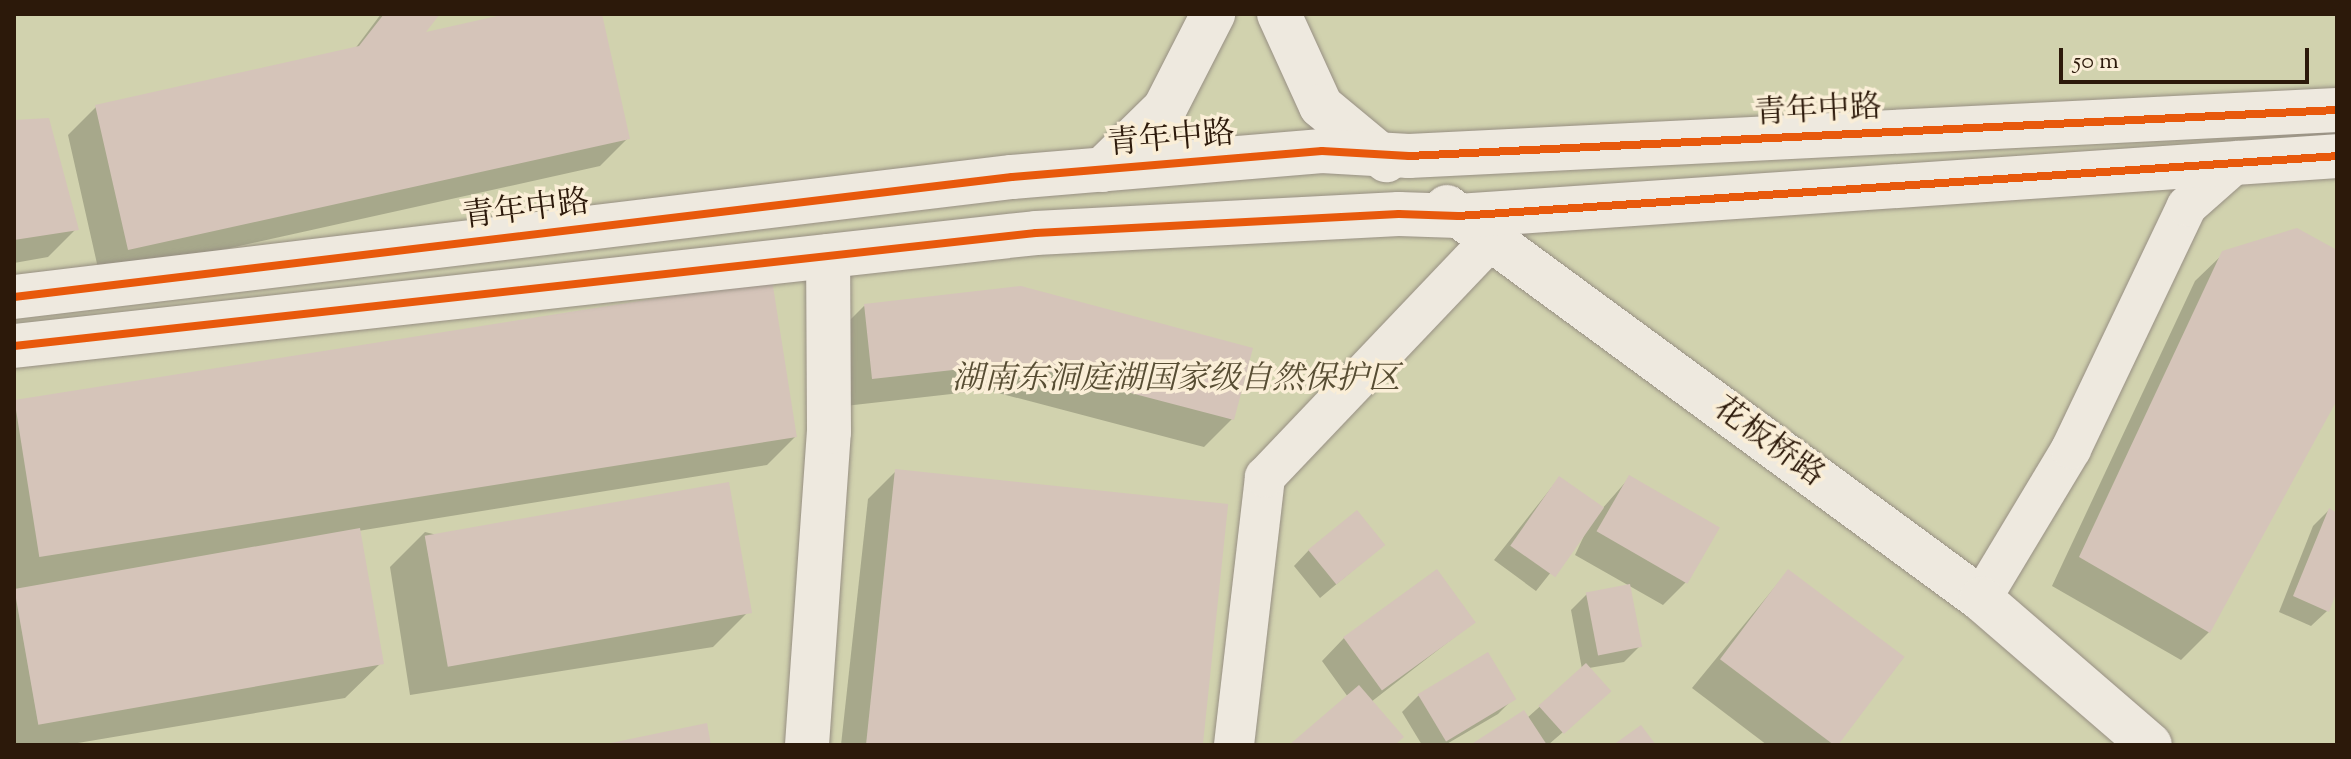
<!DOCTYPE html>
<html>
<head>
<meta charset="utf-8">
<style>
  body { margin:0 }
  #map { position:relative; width:2351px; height:759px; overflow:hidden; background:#ebe1ce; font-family:"Sorts Mill Goudy","Noto Serif SC",serif }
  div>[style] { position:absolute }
  .green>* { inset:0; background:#d1d2ae; transform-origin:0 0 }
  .shadow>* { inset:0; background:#0003 }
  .building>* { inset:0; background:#d5c4b9; transform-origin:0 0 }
  .roads { filter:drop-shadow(0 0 2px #978f83) drop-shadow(0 0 2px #978f83) }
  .street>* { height:40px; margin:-20px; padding:0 20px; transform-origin:20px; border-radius:20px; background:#eee9df }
  .secondary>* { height:44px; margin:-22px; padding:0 22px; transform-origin:22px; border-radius:22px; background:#eee9df }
  .cycleway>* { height:8px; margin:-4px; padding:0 4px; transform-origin:4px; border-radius:4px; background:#e8590c }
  span { translate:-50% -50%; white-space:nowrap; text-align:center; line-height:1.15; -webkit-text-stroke:7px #faeed7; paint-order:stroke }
  .street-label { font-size:32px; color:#2c190a }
  .park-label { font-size:32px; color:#574d33; font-style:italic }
  .frame { position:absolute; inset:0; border:16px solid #2c190a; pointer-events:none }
  .scale { position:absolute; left:2059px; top:48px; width:250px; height:36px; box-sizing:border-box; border:4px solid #2c190a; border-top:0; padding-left:10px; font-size:24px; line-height:28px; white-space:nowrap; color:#2c190a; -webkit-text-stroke:6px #faeed7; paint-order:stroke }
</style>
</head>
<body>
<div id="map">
  <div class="green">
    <i style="left:14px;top:14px;width:2323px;height:731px"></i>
  </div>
  <div class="shadow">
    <i style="clip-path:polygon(381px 14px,437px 14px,422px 35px,515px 14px,600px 14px,628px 138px,600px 166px,100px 277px,68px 135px,96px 107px,354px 50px)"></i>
    <i style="clip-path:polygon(14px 122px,76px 229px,48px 257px,14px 263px)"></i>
    <i style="clip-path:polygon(2337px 252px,2337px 396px,2209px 632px,2181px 660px,2052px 586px,2195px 281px,2224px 253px)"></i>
    <i style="clip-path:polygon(864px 306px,1232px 419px,1204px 447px,987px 390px,845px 406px,836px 334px)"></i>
    <i style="clip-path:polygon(14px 401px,795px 437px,767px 465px,358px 531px,381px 663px,345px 698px,66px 745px,14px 745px)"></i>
    <i style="clip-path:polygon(896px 471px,1200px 745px,841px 745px,868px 499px)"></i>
    <i style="clip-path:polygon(1559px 478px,1602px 509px,1629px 478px,1686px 582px,1663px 605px,1575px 555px,1590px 523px,1536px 591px,1494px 560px)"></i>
    <i style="clip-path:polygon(2329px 510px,2337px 516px,2337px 586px,2327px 611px,2311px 626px,2279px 612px,2313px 526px)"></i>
    <i style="clip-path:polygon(425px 532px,748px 612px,713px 647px,410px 695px,390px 567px)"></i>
    <i style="clip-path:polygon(1383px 545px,1320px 598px,1294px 566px,1309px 550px)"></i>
    <i style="clip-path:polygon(1788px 571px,1903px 658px,1836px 745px,1767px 745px,1692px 688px)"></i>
    <i style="clip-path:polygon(1587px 594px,1640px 646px,1624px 662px,1589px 668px,1593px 706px,1548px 745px,1473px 745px,1527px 718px,1582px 669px,1571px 610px)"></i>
    <i style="clip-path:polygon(1474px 622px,1371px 702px,1393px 745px,1292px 745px,1348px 697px,1322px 661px,1344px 638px)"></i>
    <i style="clip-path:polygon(1487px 654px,1514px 698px,1498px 714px,1445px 745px,1422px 745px,1402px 712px,1418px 696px)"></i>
  </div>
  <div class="building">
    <i style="clip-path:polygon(384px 14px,440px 14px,426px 32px,506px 14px,602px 14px,630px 139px,128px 250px,95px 105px,359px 46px)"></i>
    <i style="clip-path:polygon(49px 118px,79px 230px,14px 240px,14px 120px)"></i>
    <i style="clip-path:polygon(2297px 228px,2337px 250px,2337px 400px,2210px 633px,2079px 557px,2222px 251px)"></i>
    <i style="left:772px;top:280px;width:159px;height:767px;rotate:81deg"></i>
    <i style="clip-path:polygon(1021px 286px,1253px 348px,1234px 420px,1016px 363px,872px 379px,864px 304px)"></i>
    <i style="left:895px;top:469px;width:335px;height:278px;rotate:6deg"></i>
    <i style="left:1629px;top:475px;width:105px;height:65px;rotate:30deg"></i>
    <i style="left:1559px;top:476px;width:55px;height:85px;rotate:35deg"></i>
    <i style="left:729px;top:482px;width:133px;height:309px;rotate:80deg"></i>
    <i style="clip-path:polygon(2329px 508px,2337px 513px,2337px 591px,2329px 612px,2293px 596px)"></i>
    <i style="left:1357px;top:510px;width:45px;height:63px;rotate:51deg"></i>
    <i style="left:360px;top:528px;width:138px;height:351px;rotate:80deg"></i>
    <i style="left:1437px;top:569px;width:66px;height:116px;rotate:54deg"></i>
    <i style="left:1788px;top:569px;width:146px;height:113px;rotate:37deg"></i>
    <i style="left:1630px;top:584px;width:64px;height:45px;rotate:79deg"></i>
    <i style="left:1488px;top:652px;width:55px;height:82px;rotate:59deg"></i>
    <i style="left:1586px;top:663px;width:38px;height:64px;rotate:48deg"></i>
    <i style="clip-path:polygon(1359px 685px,1404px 737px,1395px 745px,1289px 745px)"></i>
    <i style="clip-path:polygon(1524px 710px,1547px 745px,1470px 745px)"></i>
    <i style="clip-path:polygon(707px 723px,711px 745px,606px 745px,606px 744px)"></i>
    <i style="clip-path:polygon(1641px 725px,1656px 745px,1613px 745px)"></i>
  </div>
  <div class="roads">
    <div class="street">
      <i style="left:1981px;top:599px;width:175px;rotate:-59deg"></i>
      <i style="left:2071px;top:449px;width:269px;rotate:-64.5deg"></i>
      <i style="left:2187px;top:206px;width:68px;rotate:-41.4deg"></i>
      <i style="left:1234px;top:745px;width:270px;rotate:-83.4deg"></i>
      <i style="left:1265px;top:477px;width:327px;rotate:-46.4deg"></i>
    </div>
    <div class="secondary">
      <i style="left:1279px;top:14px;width:101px;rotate:65.5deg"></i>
      <i style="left:1321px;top:106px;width:85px;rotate:39.7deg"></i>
      <i style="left:1102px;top:170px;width:88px;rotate:-44.5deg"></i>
      <i style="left:1165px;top:108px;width:106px;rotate:-62.9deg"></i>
      <i style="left:1447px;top:207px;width:662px;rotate:36.28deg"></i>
      <i style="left:1981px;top:599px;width:223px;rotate:40.8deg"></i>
      <i style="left:14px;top:297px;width:1005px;rotate:-6.86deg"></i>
      <i style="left:1012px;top:177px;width:311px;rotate:-4.8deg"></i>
      <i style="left:1322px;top:151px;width:87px;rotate:3.3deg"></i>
      <i style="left:1409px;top:156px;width:929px;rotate:-2.84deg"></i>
      <i style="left:14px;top:346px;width:1028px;rotate:-6.31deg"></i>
      <i style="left:1036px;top:233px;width:363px;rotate:-3deg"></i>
      <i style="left:1399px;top:214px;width:59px;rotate:1.9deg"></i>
      <i style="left:1458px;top:216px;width:881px;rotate:-3.9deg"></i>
      <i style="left:807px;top:745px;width:314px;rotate:-86deg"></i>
      <i style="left:829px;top:432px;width:176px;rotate:-90.3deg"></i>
    </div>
  </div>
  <div class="cycleway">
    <i style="left:14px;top:297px;width:1005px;rotate:-6.86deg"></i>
    <i style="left:1012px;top:177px;width:311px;rotate:-4.8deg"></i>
    <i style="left:1322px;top:151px;width:87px;rotate:3.3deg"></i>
    <i style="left:1409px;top:156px;width:929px;rotate:-2.84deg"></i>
    <i style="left:14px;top:346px;width:1028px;rotate:-6.31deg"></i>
    <i style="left:1036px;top:233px;width:363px;rotate:-3deg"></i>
    <i style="left:1399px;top:214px;width:59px;rotate:1.9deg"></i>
    <i style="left:1458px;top:216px;width:881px;rotate:-3.9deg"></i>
  </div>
  <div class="street-label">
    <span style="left:1818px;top:112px;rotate:-3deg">青年中路</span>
    <span style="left:1171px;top:140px;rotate:-5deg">青年中路</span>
    <span style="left:526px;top:211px;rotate:-7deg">青年中路</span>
    <span style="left:1768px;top:443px;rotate:36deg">花板桥路</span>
  </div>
  <div class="park-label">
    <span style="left:1176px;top:380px">湖南东洞庭湖国家级自然保护区</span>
  </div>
  <div class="frame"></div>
  <div class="scale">50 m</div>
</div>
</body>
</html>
